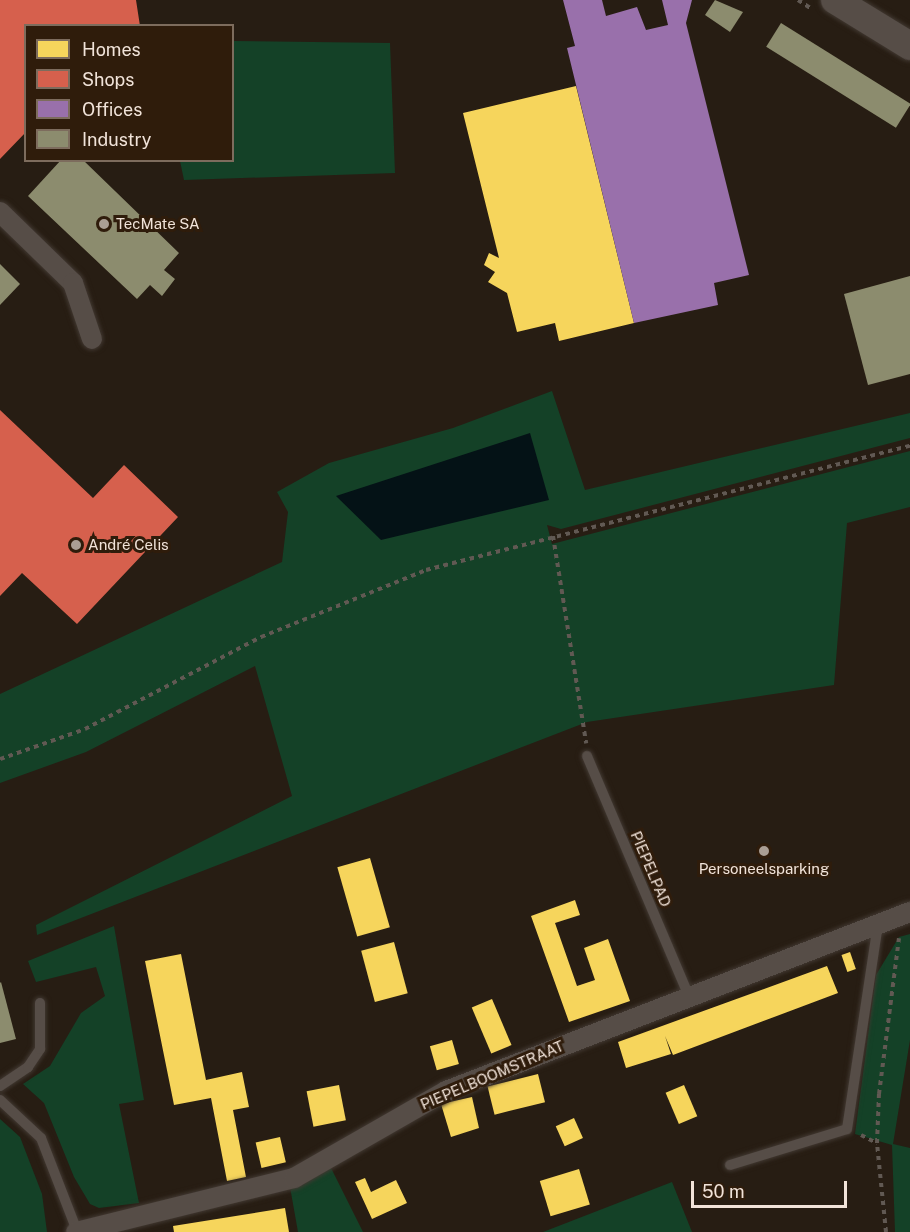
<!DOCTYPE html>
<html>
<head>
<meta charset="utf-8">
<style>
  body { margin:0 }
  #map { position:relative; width:910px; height:1232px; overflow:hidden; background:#271d13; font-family:"Public Sans",sans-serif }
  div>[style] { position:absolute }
  .green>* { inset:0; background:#144127 }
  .water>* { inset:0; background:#041216 }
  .homes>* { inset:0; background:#f6d55c; transform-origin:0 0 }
  .shops>* { inset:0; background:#d6604d }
  .offices>* { inset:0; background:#9970ab }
  .industry>* { inset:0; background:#8c8c6e; transform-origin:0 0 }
  .path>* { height:4px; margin-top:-2px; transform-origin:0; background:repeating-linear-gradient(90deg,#615953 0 4.5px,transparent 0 9px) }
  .roads { filter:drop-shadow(0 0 2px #413831) drop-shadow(0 0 2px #413831) }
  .lane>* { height:10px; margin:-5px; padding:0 5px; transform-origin:5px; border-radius:5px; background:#564d47 }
  .street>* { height:20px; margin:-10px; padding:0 10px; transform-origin:10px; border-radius:10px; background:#564d47 }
  .secondary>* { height:28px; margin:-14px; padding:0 14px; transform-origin:14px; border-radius:14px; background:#564d47 }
  .dots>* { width:16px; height:16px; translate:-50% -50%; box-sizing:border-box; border:3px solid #2f1c0b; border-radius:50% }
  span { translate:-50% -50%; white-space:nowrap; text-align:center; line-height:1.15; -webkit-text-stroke:6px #2f1c0b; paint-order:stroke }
  .poi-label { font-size:15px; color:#f1e3d9 }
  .left { translate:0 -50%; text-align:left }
  .street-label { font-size:15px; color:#f1e3d9 }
  .legend { position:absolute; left:24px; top:24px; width:210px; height:138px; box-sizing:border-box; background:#2f1c0b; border:2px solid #7d6c5d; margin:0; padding:8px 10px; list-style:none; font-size:18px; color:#f1e3d9 }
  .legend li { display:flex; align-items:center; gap:12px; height:30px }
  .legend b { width:30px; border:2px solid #7d6c5d }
  .scale { position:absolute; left:691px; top:1181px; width:156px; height:27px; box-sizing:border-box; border:3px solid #f1e3d9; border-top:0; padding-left:8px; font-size:18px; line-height:21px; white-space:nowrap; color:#f1e3d9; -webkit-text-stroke:4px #2f1c0b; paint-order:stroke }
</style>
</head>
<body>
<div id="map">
  <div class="green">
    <i style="clip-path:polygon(233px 41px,390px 43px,395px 173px,184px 180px,180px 161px,232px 160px)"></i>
    <i style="clip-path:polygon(552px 391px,585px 490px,910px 413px,910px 438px,561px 529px,547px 525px,552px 544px,910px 451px,910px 507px,847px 523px,834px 685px,587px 722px,37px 935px,36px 925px,292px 796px,255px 666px,86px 752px,0 783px,0 694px,282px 562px,288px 512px,277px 492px,329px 463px,453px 428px)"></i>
    <i style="clip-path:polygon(114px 926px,144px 1100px,119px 1104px,139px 1203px,99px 1208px,90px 1204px,74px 1177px,44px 1103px,23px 1084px,50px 1066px,81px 1013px,105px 996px,96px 967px,36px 982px,28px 961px)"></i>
    <i style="clip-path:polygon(910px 934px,910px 1040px,893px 1144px,910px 1148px,910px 1232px,895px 1232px,892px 1145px,855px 1134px,876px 975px,899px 937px)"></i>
    <i style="clip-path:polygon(0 1119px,20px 1137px,42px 1194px,47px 1232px,0 1232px)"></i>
    <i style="clip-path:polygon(331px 1168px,363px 1232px,298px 1232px,290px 1187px)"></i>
    <i style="clip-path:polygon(672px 1182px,692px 1232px,543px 1232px)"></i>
  </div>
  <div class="water">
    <i style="clip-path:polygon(530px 433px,549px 500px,381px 540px,336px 496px)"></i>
  </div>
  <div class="homes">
    <i style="clip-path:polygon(576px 86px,634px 323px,559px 341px,555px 323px,517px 332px,507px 293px,488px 282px,495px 272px,484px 265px,489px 253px,499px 258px,463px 113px)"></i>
    <i style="left:370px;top:858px;width:72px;height:34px;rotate:74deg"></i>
    <i style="clip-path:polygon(575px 900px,580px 915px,555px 923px,577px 986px,595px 980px,584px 948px,608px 939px,630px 1001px,569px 1022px,531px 916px)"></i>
    <i style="left:394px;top:942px;width:53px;height:34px;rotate:75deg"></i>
    <i style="left:850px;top:952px;width:18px;height:9px;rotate:71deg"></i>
    <i style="clip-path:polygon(181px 954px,206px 1080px,242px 1072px,249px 1107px,233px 1110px,246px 1177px,227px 1181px,211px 1098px,174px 1105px,145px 961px)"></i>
    <i style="clip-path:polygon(827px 966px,838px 993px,673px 1055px,665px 1036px,671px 1054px,626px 1068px,618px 1042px)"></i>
    <i style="left:492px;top:999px;width:50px;height:22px;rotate:67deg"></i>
    <i style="left:452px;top:1040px;width:25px;height:23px;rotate:74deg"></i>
    <i style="left:538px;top:1074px;width:29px;height:52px;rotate:76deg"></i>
    <i style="left:339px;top:1085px;width:36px;height:33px;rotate:79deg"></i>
    <i style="left:684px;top:1085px;width:34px;height:20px;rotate:67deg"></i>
    <i style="clip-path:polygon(472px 1097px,479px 1128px,451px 1137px,441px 1104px)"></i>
    <i style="left:574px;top:1118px;width:22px;height:20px;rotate:66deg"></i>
    <i style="left:280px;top:1137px;width:26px;height:25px;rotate:77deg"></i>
    <i style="left:579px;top:1169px;width:37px;height:41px;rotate:73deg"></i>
    <i style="clip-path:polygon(365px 1178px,371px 1192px,396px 1180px,407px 1203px,372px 1219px,355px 1182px)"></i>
    <i style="clip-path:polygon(285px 1208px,289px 1232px,174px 1232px,173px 1226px)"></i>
  </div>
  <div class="shops">
    <i style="clip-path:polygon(0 0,136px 0,140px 26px,26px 26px,26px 132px,0 159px)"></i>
    <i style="clip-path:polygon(0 410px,93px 498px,124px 465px,178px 517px,77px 624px,22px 573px,0 596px)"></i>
  </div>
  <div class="offices">
    <i style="clip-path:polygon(563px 0,602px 0,606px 16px,637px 7px,646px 30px,668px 25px,662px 0,692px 0,686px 23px,749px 275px,714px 283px,718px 305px,634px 323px,567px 48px,575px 46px)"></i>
  </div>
  <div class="industry">
    <i style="clip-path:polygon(715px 0,743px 12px,730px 32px,705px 15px)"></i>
    <i style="left:781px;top:23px;width:153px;height:28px;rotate:32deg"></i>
    <i style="clip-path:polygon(61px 160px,83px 160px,179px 253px,164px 270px,175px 279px,162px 296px,150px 285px,137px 299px,28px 196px)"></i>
    <i style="clip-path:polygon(0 264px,20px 284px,0 305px)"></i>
    <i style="clip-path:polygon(910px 276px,910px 374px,868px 385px,844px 294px)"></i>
    <i style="clip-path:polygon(1px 982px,16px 1039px,0 1043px,0 983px)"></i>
  </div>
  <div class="path">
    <i style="left:798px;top:0;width:17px;rotate:33deg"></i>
    <i style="left:553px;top:536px;width:210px;rotate:80.9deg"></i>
    <i style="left:0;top:759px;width:90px;rotate:-19.4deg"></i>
    <i style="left:85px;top:729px;width:199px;rotate:-27.6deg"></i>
    <i style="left:261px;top:637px;width:178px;rotate:-22.1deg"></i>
    <i style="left:426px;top:570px;width:500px;rotate:-14.4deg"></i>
    <i style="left:861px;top:1135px;width:18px;rotate:27deg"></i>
    <i style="left:886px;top:1232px;width:89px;rotate:-95.8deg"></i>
    <i style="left:877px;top:1143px;width:49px;rotate:-87.7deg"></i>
    <i style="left:879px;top:1094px;width:157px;rotate:-82.7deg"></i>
  </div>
  <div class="roads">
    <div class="lane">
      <i style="left:587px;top:756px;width:259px;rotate:67deg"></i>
      <i style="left:0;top:1086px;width:34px;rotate:-34deg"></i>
      <i style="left:28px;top:1067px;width:22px;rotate:-56deg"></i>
      <i style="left:40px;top:1049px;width:46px;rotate:-90deg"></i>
      <i style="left:0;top:1100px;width:56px;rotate:42.8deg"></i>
      <i style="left:41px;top:1138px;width:100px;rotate:68.8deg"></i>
      <i style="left:730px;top:1165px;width:122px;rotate:-17.1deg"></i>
      <i style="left:847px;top:1129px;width:207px;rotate:-81.4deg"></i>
    </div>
    <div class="street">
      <i style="left:0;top:212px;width:102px;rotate:44.2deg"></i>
      <i style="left:73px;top:283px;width:59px;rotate:71.3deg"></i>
      <i style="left:76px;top:1232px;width:225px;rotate:-13.9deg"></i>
      <i style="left:294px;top:1178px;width:175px;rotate:-29.8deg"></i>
      <i style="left:446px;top:1091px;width:497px;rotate:-21.1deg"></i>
    </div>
    <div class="secondary">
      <i style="left:835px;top:0;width:88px;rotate:31.5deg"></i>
    </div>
  </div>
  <div class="dots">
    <i style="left:104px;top:224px;background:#aa9e94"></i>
    <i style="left:76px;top:545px;background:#aa9e94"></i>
    <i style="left:764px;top:851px;background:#aa9e94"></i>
  </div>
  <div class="poi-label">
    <span class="left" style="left:116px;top:224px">TecMate SA</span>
    <span class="left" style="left:88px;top:545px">André Celis</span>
    <span style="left:764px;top:869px">Personeelsparking</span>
  </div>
  <div class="street-label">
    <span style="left:651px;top:869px;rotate:67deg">PIEPELPAD</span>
    <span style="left:492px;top:1075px;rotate:-23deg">PIEPELBOOMSTRAAT</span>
  </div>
  <ul class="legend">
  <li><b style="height:16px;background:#f6d55c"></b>Homes</li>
  <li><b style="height:16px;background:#d6604d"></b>Shops</li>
  <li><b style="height:16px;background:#9970ab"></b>Offices</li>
  <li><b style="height:16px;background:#8c8c6e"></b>Industry</li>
  </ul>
  <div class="scale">50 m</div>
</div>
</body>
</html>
